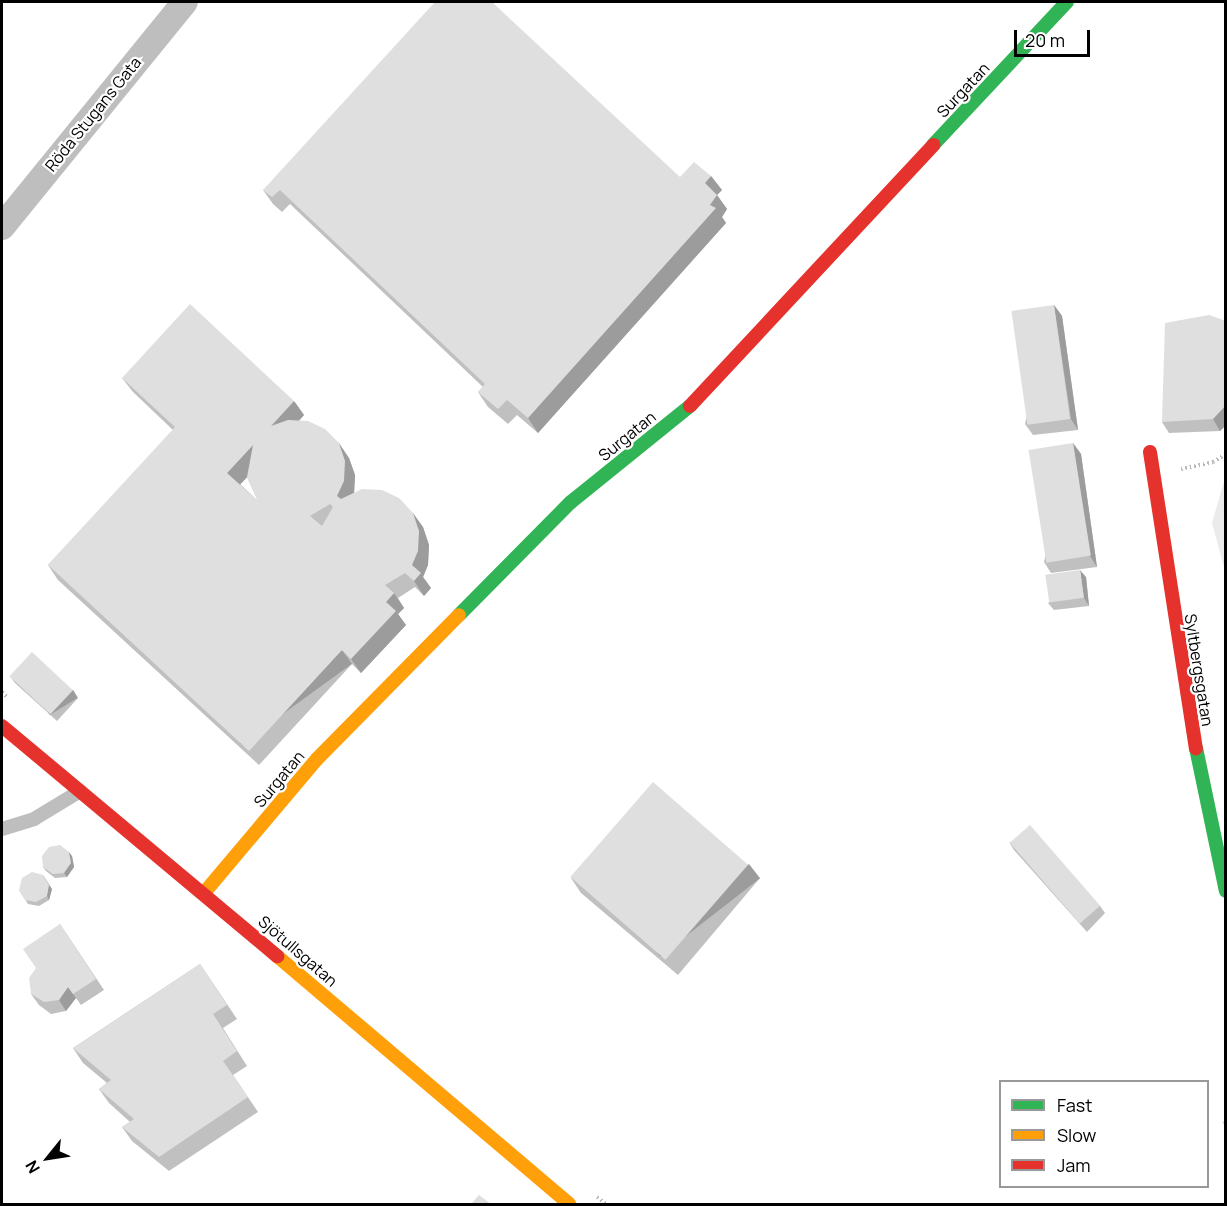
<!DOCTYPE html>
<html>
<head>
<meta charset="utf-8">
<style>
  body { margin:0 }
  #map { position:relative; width:1227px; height:1206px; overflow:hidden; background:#fff; font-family:Manrope,sans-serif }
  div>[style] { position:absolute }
  .green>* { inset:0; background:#ebebeb }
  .path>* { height:4px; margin-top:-2px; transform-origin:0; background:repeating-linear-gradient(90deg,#b9b9b9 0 1.5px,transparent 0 4.5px) }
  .lane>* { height:14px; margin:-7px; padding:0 7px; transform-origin:7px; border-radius:7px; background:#bebebe }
  .street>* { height:26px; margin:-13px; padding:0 13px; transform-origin:13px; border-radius:13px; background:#bebebe }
  .fast>* { height:14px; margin:-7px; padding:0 7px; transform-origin:7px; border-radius:7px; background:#30b455 }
  .slow>* { height:14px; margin:-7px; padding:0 7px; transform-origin:7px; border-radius:7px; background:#ff9f0a }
  .jam>* { height:14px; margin:-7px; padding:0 7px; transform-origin:7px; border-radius:7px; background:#e5322d }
  .wall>* { inset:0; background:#c0c0c0 }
  .shaded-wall>* { inset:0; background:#9c9c9c; transform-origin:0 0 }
  .building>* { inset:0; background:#dfdfdf; transform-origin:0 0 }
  span { translate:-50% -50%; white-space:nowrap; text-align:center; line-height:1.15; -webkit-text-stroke:4.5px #fff; paint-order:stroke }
  .street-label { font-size:16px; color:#000 }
  .frame { position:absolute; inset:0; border:3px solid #000; pointer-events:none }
  .legend { position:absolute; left:999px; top:1080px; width:210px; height:108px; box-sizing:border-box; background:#fff; border:2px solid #999; margin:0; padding:8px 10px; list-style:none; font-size:18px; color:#000 }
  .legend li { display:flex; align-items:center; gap:12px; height:30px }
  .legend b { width:30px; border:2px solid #999 }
  .north { position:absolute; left:18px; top:1128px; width:60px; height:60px; -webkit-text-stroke:4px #fff; paint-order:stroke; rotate:240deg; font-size:16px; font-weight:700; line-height:24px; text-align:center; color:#000 }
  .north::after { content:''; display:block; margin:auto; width:21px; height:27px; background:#000; clip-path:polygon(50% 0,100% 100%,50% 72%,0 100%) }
  .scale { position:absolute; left:1014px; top:30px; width:76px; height:27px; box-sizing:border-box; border:3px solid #000; border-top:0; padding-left:8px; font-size:18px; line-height:21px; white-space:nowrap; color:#000; -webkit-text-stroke:4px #fff; paint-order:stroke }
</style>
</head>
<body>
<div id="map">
  <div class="green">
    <i style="clip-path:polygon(1225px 478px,1225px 571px,1212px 523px)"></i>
  </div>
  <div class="path">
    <i style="left:1181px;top:469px;width:33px;rotate:-12deg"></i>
    <i style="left:1213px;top:462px;width:15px;rotate:-32deg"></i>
    <i style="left:2px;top:692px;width:8px;rotate:45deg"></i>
    <i style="left:597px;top:1197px;width:11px;rotate:38deg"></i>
  </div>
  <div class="lane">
    <i style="left:2px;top:829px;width:34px;rotate:-17deg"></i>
    <i style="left:34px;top:819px;width:54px;rotate:-31.3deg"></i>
  </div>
  <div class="street">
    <i style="left:2px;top:227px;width:290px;rotate:-50.9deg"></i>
  </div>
  <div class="fast">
    <i style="left:933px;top:145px;width:196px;rotate:-46.9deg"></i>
    <i style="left:459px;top:615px;width:159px;rotate:-45.3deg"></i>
    <i style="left:571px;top:502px;width:153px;rotate:-38.9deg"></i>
    <i style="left:1196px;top:748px;width:146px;rotate:78.2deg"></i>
  </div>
  <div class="slow">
    <i style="left:204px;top:893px;width:175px;rotate:-49.9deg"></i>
    <i style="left:317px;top:759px;width:202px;rotate:-45.4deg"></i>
    <i style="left:277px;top:956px;width:383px;rotate:40.3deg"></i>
  </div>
  <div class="jam">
    <i style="left:690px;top:406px;width:357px;rotate:-47deg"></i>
    <i style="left:1150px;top:452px;width:300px;rotate:81.2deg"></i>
    <i style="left:2px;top:726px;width:359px;rotate:39.9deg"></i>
  </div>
  <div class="wall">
    <i style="clip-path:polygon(711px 176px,722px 190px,717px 195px,727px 209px,722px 217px,726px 223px,538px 433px,517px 415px,508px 424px,488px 407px,478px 392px,483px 387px,290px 204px,282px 212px,273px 204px,263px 190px)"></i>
    <i style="clip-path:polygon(1054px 305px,1062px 316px,1078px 430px,1033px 435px,1025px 424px)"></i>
    <i style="clip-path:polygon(1226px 321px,1226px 425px,1220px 431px,1169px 433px,1162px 422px)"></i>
    <i style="clip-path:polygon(evenodd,122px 378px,294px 401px,304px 415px,299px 420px,349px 458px,355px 475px,354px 493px,423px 527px,429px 545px,428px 565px,423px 577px,431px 588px,424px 596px,415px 587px,398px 598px,404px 608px,398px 614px,406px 625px,361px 673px,352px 664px,259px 765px,58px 580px,48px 565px,173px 430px,133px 392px,122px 378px,247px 477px,258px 501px,240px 484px,247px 477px)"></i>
    <i style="clip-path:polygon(1073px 443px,1081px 454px,1097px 567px,1051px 573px,1044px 562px)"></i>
    <i style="clip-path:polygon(1086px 577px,1089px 606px,1054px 610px,1048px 603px)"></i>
    <i style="clip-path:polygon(10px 676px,73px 690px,78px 698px,57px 721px,15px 683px)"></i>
    <i style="clip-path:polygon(1009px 842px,1100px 906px,1105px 913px,1087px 932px,1014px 850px)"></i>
    <i style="clip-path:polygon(72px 856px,74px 867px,67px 877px,55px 878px,46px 871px,43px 867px)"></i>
    <i style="clip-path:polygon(571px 878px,760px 878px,678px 975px,581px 893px)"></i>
    <i style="clip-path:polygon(52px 889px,49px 900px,39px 906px,28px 904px,19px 890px)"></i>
    <i style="clip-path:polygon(60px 924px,104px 990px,81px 1005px,76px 998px,66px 1011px,51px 1014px,39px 1005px,31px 994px,36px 968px)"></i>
    <i style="clip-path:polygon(200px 964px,237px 1019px,223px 1028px,247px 1066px,233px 1075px,258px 1112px,169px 1171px,132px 1141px,122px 1127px,130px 1122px,109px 1103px,99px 1089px,107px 1083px,83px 1063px,73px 1048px)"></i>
  </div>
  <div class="shaded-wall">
    <i style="clip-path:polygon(711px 176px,722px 190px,717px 195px,727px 209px,722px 217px,726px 223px,538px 433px,528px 418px,710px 205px,705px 183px)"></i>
    <i style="clip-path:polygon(1054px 305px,1062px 316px,1078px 430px,1071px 419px)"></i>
    <i style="clip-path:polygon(294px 401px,304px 415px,281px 441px,271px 426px)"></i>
    <i style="clip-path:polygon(1226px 405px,1226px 425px,1220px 431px,1213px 419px)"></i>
    <i style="clip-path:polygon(339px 443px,349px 458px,355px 475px,354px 495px,347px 511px,337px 496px)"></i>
    <i style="clip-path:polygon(1073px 443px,1081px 454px,1097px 567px,1090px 556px)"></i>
    <i style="clip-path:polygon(253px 445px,263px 460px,238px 487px,227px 473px)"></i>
    <i style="clip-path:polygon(413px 513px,423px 527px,429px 545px,428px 565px,423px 577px,431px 588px,424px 596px,414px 581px,412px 565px)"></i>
    <i style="clip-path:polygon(1080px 570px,1086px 577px,1089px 606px,1084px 598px)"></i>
    <i style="clip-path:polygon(394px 593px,404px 608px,398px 614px,406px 625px,361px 673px,351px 659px,386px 602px)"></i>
    <i style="left:342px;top:650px;width:17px;height:137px;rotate:54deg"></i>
    <i style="left:73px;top:690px;width:9px;height:33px;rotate:58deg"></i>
    <i style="clip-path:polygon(69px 852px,72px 856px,74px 867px,67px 877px,64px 873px)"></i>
    <i style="left:749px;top:864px;width:18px;height:127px;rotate:52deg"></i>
    <i style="clip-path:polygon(43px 875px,52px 889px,49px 900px,47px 896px)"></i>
    <i style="clip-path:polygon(68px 987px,76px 998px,66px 1011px,59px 1000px)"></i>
  </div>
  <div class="building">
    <i style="clip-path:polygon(435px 2px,492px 2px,680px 177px,694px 162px,711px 176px,705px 183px,717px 195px,710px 205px,716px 208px,528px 418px,507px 400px,498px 409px,478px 392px,485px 384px,280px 190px,272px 197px,263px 190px)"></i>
    <i style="clip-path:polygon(evenodd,190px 304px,294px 401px,271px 426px,288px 420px,308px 421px,325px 429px,339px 443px,345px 461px,344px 481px,337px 496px,341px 499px,362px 489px,382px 490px,399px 498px,413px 513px,419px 531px,418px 551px,412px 565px,421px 573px,414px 581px,405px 573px,385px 585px,394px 593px,386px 602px,396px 611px,351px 659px,342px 650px,249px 751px,48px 565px,175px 427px,122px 378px,190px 304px,253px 445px,247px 477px,258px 501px,227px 473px,253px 445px,190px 304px,330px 504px,333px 507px,322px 526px,310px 516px,330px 504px)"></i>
    <i style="left:1054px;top:305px;width:115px;height:43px;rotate:82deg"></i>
    <i style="clip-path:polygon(1209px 315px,1226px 321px,1226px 405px,1213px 419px,1162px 422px,1165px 323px)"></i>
    <i style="left:1073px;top:443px;width:114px;height:45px;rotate:81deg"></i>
    <i style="left:1080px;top:570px;width:28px;height:35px;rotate:82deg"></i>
    <i style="left:32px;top:652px;width:56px;height:33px;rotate:43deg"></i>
    <i style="left:653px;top:782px;width:126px;height:126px;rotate:41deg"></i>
    <i style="left:1030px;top:825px;width:107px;height:27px;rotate:49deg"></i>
    <i style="clip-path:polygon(60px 845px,69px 852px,71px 863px,64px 873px,53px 874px,43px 867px,42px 856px,49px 847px)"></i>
    <i style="clip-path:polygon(32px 872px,43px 875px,49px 885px,47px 896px,36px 902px,25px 900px,19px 890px,22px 878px)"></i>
    <i style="clip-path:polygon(60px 924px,96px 979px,73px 994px,68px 987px,59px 1000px,44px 1002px,31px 994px,29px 978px,36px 968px,23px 949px)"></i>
    <i style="clip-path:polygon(200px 964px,227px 1005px,213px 1014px,237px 1051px,223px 1061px,248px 1097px,159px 1157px,122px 1127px,134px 1119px,99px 1089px,111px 1080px,73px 1048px)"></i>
    <i style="clip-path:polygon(1226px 1120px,1226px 1128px,1222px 1122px)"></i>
    <i style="clip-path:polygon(479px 1195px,491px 1204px,471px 1204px)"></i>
  </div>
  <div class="street-label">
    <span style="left:963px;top:90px;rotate:-47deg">Surgatan</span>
    <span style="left:93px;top:114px;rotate:-51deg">Röda Stugans Gata</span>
    <span style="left:627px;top:436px;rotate:-39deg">Surgatan</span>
    <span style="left:1199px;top:670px;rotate:81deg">Syltbergsgatan</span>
    <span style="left:279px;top:779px;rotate:-50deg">Surgatan</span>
    <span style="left:298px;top:951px;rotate:41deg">Sjötullsgatan</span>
  </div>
  <div class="frame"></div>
  <ul class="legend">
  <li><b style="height:8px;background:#30b455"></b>Fast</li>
  <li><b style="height:8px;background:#ff9f0a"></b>Slow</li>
  <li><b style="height:8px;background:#e5322d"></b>Jam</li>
  </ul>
  <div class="north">N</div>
  <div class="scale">20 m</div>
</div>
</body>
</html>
